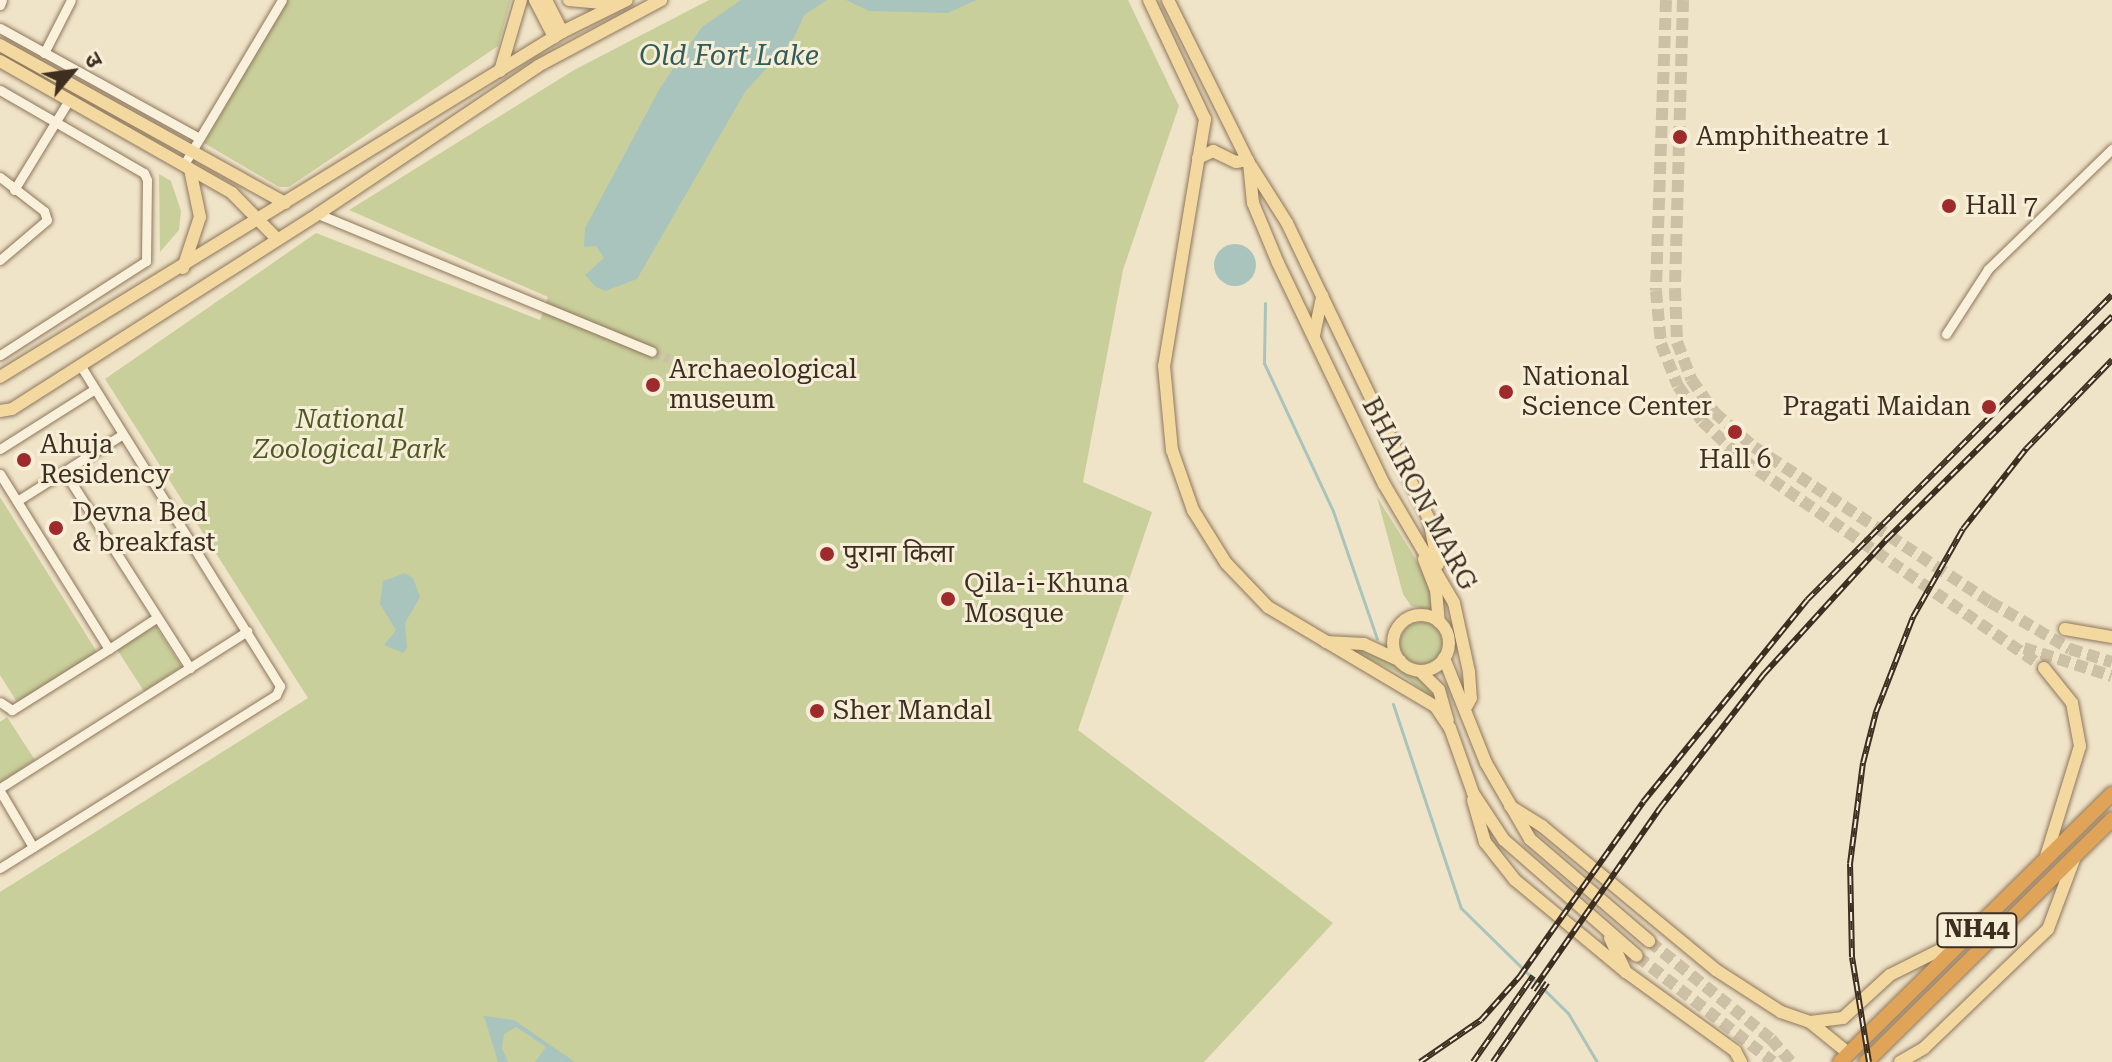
<!DOCTYPE html>
<html>
<head>
<meta charset="utf-8">
<style>
  body { margin:0 }
  #map { position:relative; width:2112px; height:1062px; overflow:hidden; background:#f0e4c8; font-family:"Roboto Serif","Noto Sans Devanagari",serif }
  div>[style] { position:absolute }
  .green>* { inset:0; background:#c9cf9b; transform-origin:0 0 }
  .round { border-radius:50% }
  .water>* { inset:0; background:#a9c4bc }
  .stream>* { height:3px; margin:-1.5px; padding:0 1.5px; transform-origin:1.5px; border-radius:1.5px; background:#a9c4bc }
  .minor-tunnel>* { height:9px; margin-top:-4.5px; transform-origin:0; background:repeating-linear-gradient(90deg,#ccc0a6 0 9px,transparent 0 13.5px) }
  .major-tunnel>* { height:12px; margin-top:-6px; transform-origin:0; background:repeating-linear-gradient(90deg,#ccc0a6 0 12px,transparent 0 18px) }
  .roads { filter:drop-shadow(0 0 2px #8d765c) drop-shadow(0 0 2px #8d765c) }
  .minor>* { height:9px; margin:-4.5px; padding:0 4.5px; transform-origin:4.5px; border-radius:4.5px; background:#faf1dc }
  .major>* { height:12px; margin:-6px; padding:0 6px; transform-origin:6px; border-radius:6px; background:#f3d9a0 }
  .major>.ring { margin:-6px; padding:0; box-sizing:content-box; background:none; border:12px solid #f3d9a0; border-radius:50% }
  .highway>* { height:14px; margin:-7px; padding:0 7px; transform-origin:7px; border-radius:7px; background:#e0a458 }
  .rail>* { height:6px; margin-top:-3px; transform-origin:0; background:repeating-linear-gradient(90deg,#f7eed8 0 9px,#3d2e20 0 18px); box-sizing:border-box; border-block:2px solid #3d2e20 }
  .dots>* { width:22px; height:22px; translate:-50% -50%; box-sizing:border-box; border:4px solid #f7eed8; border-radius:50% }
  span { translate:-50% -50%; white-space:nowrap; text-align:center; line-height:1.15; -webkit-text-stroke:6px #f7eed8; paint-order:stroke }
  .shield-label span { padding:2px 6px; background:#f7eed8; border:2px solid; border-radius:6px; -webkit-text-stroke-width:0 }
  .shield-label { font-size:24px; color:#3d2e20; font-weight:700 }
  .poi-label { font-size:26px; color:#3d2e20 }
  .left { translate:0 -50%; text-align:left }
  .right { translate:-100% -50%; text-align:right }
  .park-label { font-size:26px; color:#4d5a26; font-style:italic }
  .street-label { font-size:26px; color:#3d2e20 }
  .water-label { font-size:28px; color:#2f5d5a; font-style:italic }
  .north { position:absolute; left:32px; top:32px; width:80px; height:80px; -webkit-text-stroke:6px #f7eed8; paint-order:stroke; rotate:61deg; font-size:22px; font-weight:700; line-height:32px; text-align:center; color:#3d2e20 }
  .north::after { content:''; display:block; margin:auto; width:28px; height:36px; background:#3d2e20; clip-path:polygon(50% 0,100% 100%,50% 72%,0 100%) }
</style>
</head>
<body>
<div id="map">
  <div class="green">
    <i style="clip-path:polygon(287px 0,511px 0,498px 46px,289px 187px,279px 187px,204px 143px)"></i>
    <i style="clip-path:polygon(709px 0,1128px 0,1179px 106px,1123px 270px,1083px 482px,1152px 512px,1078px 730px,1333px 923px,1204px 1062px,0 1062px,0 892px,308px 698px,105px 379px,316px 233px,540px 320px,548px 297px,349px 210px,574px 70px)"></i>
    <i style="clip-path:polygon(159px 174px,171px 181px,181px 211px,179px 230px,160px 252px)"></i>
    <i style="clip-path:polygon(0 497px,97px 652px,17px 702px,0 675px)"></i>
    <i style="clip-path:polygon(1377px 497px,1414px 556px,1431px 591px,1432px 611px,1411px 606px,1403px 594px)"></i>
    <i class="round" style="left:1400px;top:622px;width:42px;height:42px"></i>
    <i style="left:154px;top:624px;width:51px;height:45px;rotate:57deg"></i>
    <i style="clip-path:polygon(1348px 650px,1364px 650px,1392px 662px,1422px 680px,1438px 703px,1401px 674px)"></i>
    <i style="clip-path:polygon(7px 717px,35px 760px,0 783px,0 722px)"></i>
  </div>
  <div class="water">
    <i style="clip-path:polygon(741px 0,827px 0,804px 15px,794px 38px,745px 92px,637px 279px,605px 291px,596px 287px,585px 275px,604px 258px,596px 246px,584px 247px,585px 228px,660px 88px,702px 27px)"></i>
    <i style="clip-path:polygon(846px 0,976px 0,948px 13px,869px 11px)"></i>
    <i class="round" style="left:1214px;top:244px;width:42px;height:42px"></i>
    <i style="clip-path:polygon(405px 573px,413px 578px,420px 597px,405px 623px,407px 648px,403px 653px,384px 645px,396px 630px,380px 604px,383px 581px)"></i>
    <i style="clip-path:polygon(484px 1016px,514px 1020px,575px 1062px,535px 1062px,546px 1047px,516px 1027px,504px 1034px,502px 1048px,508px 1062px,498px 1062px)"></i>
  </div>
  <div class="stream">
    <i style="left:1265px;top:303px;width:60px;rotate:91deg"></i>
    <i style="left:1264px;top:363px;width:163px;rotate:65deg"></i>
    <i style="left:1333px;top:511px;width:135px;rotate:71deg"></i>
    <i style="left:1393px;top:704px;width:215px;rotate:71.6deg"></i>
    <i style="left:1461px;top:908px;width:150px;rotate:44.5deg"></i>
    <i style="left:1568px;top:1013px;width:57px;rotate:59.4deg"></i>
  </div>
  <div class="minor-tunnel">
    <i style="left:652px;top:352px;width:19px;rotate:21deg"></i>
  </div>
  <div class="major-tunnel">
    <i style="left:1666px;top:0;width:291px;rotate:92deg"></i>
    <i style="left:1656px;top:291px;width:53px;rotate:84.6deg"></i>
    <i style="left:1661px;top:344px;width:45px;rotate:68deg"></i>
    <i style="left:1678px;top:386px;width:42px;rotate:55.6deg"></i>
    <i style="left:1702px;top:421px;width:57px;rotate:43.6deg"></i>
    <i style="left:1743px;top:460px;width:366px;rotate:34.6deg"></i>
    <i style="left:1683px;top:0;width:289px;rotate:91.6deg"></i>
    <i style="left:1675px;top:289px;width:53px;rotate:87.8deg"></i>
    <i style="left:1677px;top:342px;width:40px;rotate:69deg"></i>
    <i style="left:1691px;top:379px;width:40px;rotate:55.1deg"></i>
    <i style="left:1714px;top:412px;width:53px;rotate:41.2deg"></i>
    <i style="left:1754px;top:447px;width:282px;rotate:33.3deg"></i>
    <i style="left:1990px;top:602px;width:93px;rotate:30.4deg"></i>
    <i style="left:2070px;top:649px;width:44px;rotate:17.2deg"></i>
    <i style="left:2024px;top:648px;width:92px;rotate:17.7deg"></i>
    <i style="left:1649px;top:941px;width:156px;rotate:38.8deg"></i>
    <i style="left:1771px;top:1039px;width:30px;rotate:49deg"></i>
    <i style="left:1637px;top:956px;width:172px;rotate:37.9deg"></i>
  </div>
  <div class="roads">
    <div class="minor">
      <i style="left:0;top:5px;width:5px;rotate:-68deg"></i>
      <i style="left:0;top:28px;width:227px;rotate:28.9deg"></i>
      <i style="left:44px;top:53px;width:59px;rotate:-63deg"></i>
      <i style="left:0;top:90px;width:166px;rotate:30deg"></i>
      <i style="left:144px;top:173px;width:8px;rotate:67deg"></i>
      <i style="left:147px;top:180px;width:81px;rotate:90.7deg"></i>
      <i style="left:146px;top:261px;width:174px;rotate:147.2deg"></i>
      <i style="left:183px;top:166px;width:193px;rotate:-59.2deg"></i>
      <i style="left:0;top:177px;width:56px;rotate:37.7deg"></i>
      <i style="left:44px;top:211px;width:9px;rotate:72deg"></i>
      <i style="left:47px;top:220px;width:62px;rotate:139.6deg"></i>
      <i style="left:14px;top:190px;width:105px;rotate:-58.6deg"></i>
      <i style="left:318px;top:214px;width:361px;rotate:22.4deg"></i>
      <i style="left:1946px;top:334px;width:77px;rotate:-57.1deg"></i>
      <i style="left:1988px;top:269px;width:173px;rotate:-44.1deg"></i>
      <i style="left:0;top:449px;width:112px;rotate:-32.3deg"></i>
      <i style="left:64px;top:471px;width:234px;rotate:57.4deg"></i>
      <i style="left:0;top:474px;width:206px;rotate:58.1deg"></i>
      <i style="left:109px;top:649px;width:115px;rotate:147.8deg"></i>
      <i style="left:12px;top:710px;width:14px;rotate:-146deg"></i>
      <i style="left:17px;top:501px;width:125px;rotate:-32.3deg"></i>
      <i style="left:109px;top:649px;width:56px;rotate:-33.4deg"></i>
      <i style="left:0;top:788px;width:293px;rotate:-32.4deg"></i>
      <i style="left:0;top:791px;width:65px;rotate:59.5deg"></i>
      <i style="left:0;top:868px;width:326px;rotate:-32.1deg"></i>
      <i style="left:276px;top:695px;width:10px;rotate:-66deg"></i>
      <i style="left:280px;top:686px;width:378px;rotate:-121.9deg"></i>
    </div>
    <div class="major">
      <i style="left:535px;top:0;width:42px;rotate:62.8deg"></i>
      <i style="left:546px;top:0;width:36px;rotate:63deg"></i>
      <i style="left:569px;top:0;width:44px;rotate:5.2deg"></i>
      <i style="left:1149px;top:0;width:132px;rotate:64.8deg"></i>
      <i style="left:1205px;top:119px;width:250px;rotate:99.4deg"></i>
      <i style="left:1164px;top:366px;width:84px;rotate:84.6deg"></i>
      <i style="left:1172px;top:450px;width:64px;rotate:70.7deg"></i>
      <i style="left:1193px;top:510px;width:62px;rotate:58.1deg"></i>
      <i style="left:1226px;top:563px;width:61px;rotate:46.3deg"></i>
      <i style="left:1268px;top:607px;width:194px;rotate:30.7deg"></i>
      <i style="left:1435px;top:706px;width:27px;rotate:56deg"></i>
      <i style="left:1450px;top:728px;width:69px;rotate:70.5deg"></i>
      <i style="left:1473px;top:793px;width:56px;rotate:56.6deg"></i>
      <i style="left:1504px;top:840px;width:176px;rotate:41.1deg"></i>
      <i style="left:1168px;top:0;width:182px;rotate:63.6deg"></i>
      <i style="left:1249px;top:163px;width:40px;rotate:84.3deg"></i>
      <i style="left:1253px;top:203px;width:65px;rotate:67.4deg"></i>
      <i style="left:1278px;top:263px;width:245px;rotate:64.4deg"></i>
      <i style="left:1384px;top:484px;width:138px;rotate:59.5deg"></i>
      <i style="left:1454px;top:603px;width:71px;rotate:77.7deg"></i>
      <i style="left:1469px;top:672px;width:26px;rotate:86deg"></i>
      <i style="left:1471px;top:698px;width:13px;rotate:119deg"></i>
      <i style="left:0;top:45px;width:326px;rotate:29deg"></i>
      <i style="left:0;top:61px;width:267px;rotate:29.6deg"></i>
      <i style="left:232px;top:193px;width:63px;rotate:45.6deg"></i>
      <i style="left:500px;top:71px;width:74px;rotate:-73.5deg"></i>
      <i style="left:1198px;top:158px;width:17px;rotate:-25deg"></i>
      <i style="left:1213px;top:151px;width:25px;rotate:26deg"></i>
      <i style="left:1236px;top:162px;width:12px;rotate:-9deg"></i>
      <i style="left:1251px;top:166px;width:67px;rotate:57.7deg"></i>
      <i style="left:1287px;top:223px;width:329px;rotate:64.4deg"></i>
      <i style="left:1429px;top:520px;width:45px;rotate:78.4deg"></i>
      <i style="left:183px;top:268px;width:54px;rotate:-71.6deg"></i>
      <i style="left:200px;top:217px;width:49px;rotate:-101.8deg"></i>
      <i style="left:1314px;top:335px;width:40px;rotate:-78deg"></i>
      <i style="left:0;top:377px;width:659px;rotate:-31.54deg"></i>
      <i style="left:562px;top:32px;width:72px;rotate:-26.2deg"></i>
      <i style="left:0;top:411px;width:12px;rotate:-9deg"></i>
      <i style="left:12px;top:409px;width:363px;rotate:-32.5deg"></i>
      <i style="left:318px;top:214px;width:265px;rotate:-33.9deg"></i>
      <i style="left:538px;top:66px;width:140px;rotate:-28.2deg"></i>
      <i style="left:1424px;top:559px;width:33px;rotate:69deg"></i>
      <i style="left:1436px;top:590px;width:32px;rotate:85deg"></i>
      <i class="ring" style="left:1393px;top:615px;width:44px;height:44px"></i>
      <i style="left:2065px;top:629px;width:48px;rotate:9.7deg"></i>
      <i style="left:1326px;top:642px;width:38px;rotate:3deg"></i>
      <i style="left:1364px;top:644px;width:40px;rotate:25deg"></i>
      <i style="left:1444px;top:658px;width:113px;rotate:68.2deg"></i>
      <i style="left:1486px;top:763px;width:88px;rotate:59.9deg"></i>
      <i style="left:1530px;top:839px;width:157px;rotate:40.6deg"></i>
      <i style="left:2044px;top:668px;width:45px;rotate:51.3deg"></i>
      <i style="left:2072px;top:703px;width:44px;rotate:79.5deg"></i>
      <i style="left:2080px;top:746px;width:119px;rotate:107.1deg"></i>
      <i style="left:1420px;top:671px;width:27px;rotate:45deg"></i>
      <i style="left:1439px;top:690px;width:32px;rotate:74deg"></i>
      <i style="left:1473px;top:800px;width:44px;rotate:74.1deg"></i>
      <i style="left:1485px;top:842px;width:48px;rotate:51.7deg"></i>
      <i style="left:1515px;top:880px;width:144px;rotate:39.7deg"></i>
      <i style="left:1510px;top:806px;width:38px;rotate:32deg"></i>
      <i style="left:1542px;top:826px;width:226px;rotate:39.6deg"></i>
      <i style="left:1716px;top:970px;width:77px;rotate:32.9deg"></i>
      <i style="left:1781px;top:1012px;width:31px;rotate:19deg"></i>
      <i style="left:1810px;top:1022px;width:49px;rotate:39.2deg"></i>
      <i style="left:1610px;top:938px;width:38px;rotate:65deg"></i>
      <i style="left:1626px;top:972px;width:135px;rotate:35.9deg"></i>
      <i style="left:1735px;top:1051px;width:13px;rotate:61deg"></i>
      <i style="left:1810px;top:1022px;width:33px;rotate:-7deg"></i>
      <i style="left:1843px;top:1018px;width:64px;rotate:-42.5deg"></i>
      <i style="left:1890px;top:975px;width:83px;rotate:-26.6deg"></i>
      <i style="left:1900px;top:1062px;width:28px;rotate:-30deg"></i>
      <i style="left:1924px;top:1048px;width:172px;rotate:-43.8deg"></i>
      <i style="left:2048px;top:929px;width:80px;rotate:-69.5deg"></i>
    </div>
    <div class="highway">
      <i style="left:1840px;top:1062px;width:382px;rotate:-44.6deg"></i>
      <i style="left:1866px;top:1062px;width:346px;rotate:-44.6deg"></i>
    </div>
  </div>
  <div class="rail">
    <i style="left:1533px;top:990px;width:222px;rotate:-55.1deg"></i>
    <i style="left:1660px;top:808px;width:170px;rotate:-52.2deg"></i>
    <i style="left:1764px;top:674px;width:183px;rotate:-47.7deg"></i>
    <i style="left:1887px;top:539px;width:317px;rotate:-44.7deg"></i>
    <i style="left:1420px;top:1062px;width:74px;rotate:-34.5deg"></i>
    <i style="left:1481px;top:1020px;width:59px;rotate:-48.4deg"></i>
    <i style="left:1520px;top:976px;width:213px;rotate:-54.7deg"></i>
    <i style="left:1643px;top:802px;width:260px;rotate:-50.9deg"></i>
    <i style="left:1807px;top:600px;width:431px;rotate:-45deg"></i>
    <i style="left:1473px;top:1062px;width:105px;rotate:-55.1deg"></i>
    <i style="left:1493px;top:1062px;width:96px;rotate:-55.6deg"></i>
    <i style="left:1869px;top:1062px;width:106px;rotate:-99.2deg"></i>
    <i style="left:1852px;top:957px;width:93px;rotate:-91.2deg"></i>
    <i style="left:1850px;top:864px;width:102px;rotate:-82.7deg"></i>
    <i style="left:1863px;top:763px;width:53px;rotate:-75.7deg"></i>
    <i style="left:1876px;top:712px;width:102px;rotate:-68.7deg"></i>
    <i style="left:1913px;top:617px;width:101px;rotate:-60.4deg"></i>
    <i style="left:1963px;top:529px;width:102px;rotate:-51.8deg"></i>
    <i style="left:2026px;top:449px;width:124px;rotate:-46deg"></i>
  </div>
  <div class="dots">
    <i style="left:1680px;top:137px;background:#9e2a2b"></i>
    <i style="left:1949px;top:206px;background:#9e2a2b"></i>
    <i style="left:653px;top:385px;background:#9e2a2b"></i>
    <i style="left:1506px;top:392px;background:#9e2a2b"></i>
    <i style="left:1989px;top:407px;background:#9e2a2b"></i>
    <i style="left:1735px;top:432px;background:#9e2a2b"></i>
    <i style="left:24px;top:460px;background:#9e2a2b"></i>
    <i style="left:56px;top:528px;background:#9e2a2b"></i>
    <i style="left:827px;top:554px;background:#9e2a2b"></i>
    <i style="left:948px;top:599px;background:#9e2a2b"></i>
    <i style="left:817px;top:711px;background:#9e2a2b"></i>
  </div>
  <div class="shield-label">
    <span style="left:1977px;top:930px">NH44</span>
  </div>
  <div class="poi-label">
    <span class="left" style="left:1696px;top:137px">Amphitheatre 1</span>
    <span class="left" style="left:1965px;top:206px">Hall 7</span>
    <span class="left" style="left:669px;top:385px">Archaeological<br>museum</span>
    <span class="left" style="left:1522px;top:392px">National<br>Science Center</span>
    <span class="right" style="left:1971px;top:407px">Pragati Maidan</span>
    <span class="left" style="left:40px;top:460px">Ahuja<br>Residency</span>
    <span style="left:1735px;top:460px">Hall 6</span>
    <span class="left" style="left:72px;top:528px">Devna Bed<br>&amp; breakfast</span>
    <span class="left" style="left:843px;top:554px">पुराना किला</span>
    <span class="left" style="left:964px;top:599px">Qila-i-Khuna<br>Mosque</span>
    <span class="left" style="left:833px;top:711px">Sher Mandal</span>
  </div>
  <div class="park-label">
    <span style="left:350px;top:435px">National<br>Zoological Park</span>
  </div>
  <div class="street-label">
    <span style="left:1419px;top:494px;rotate:62deg">BHAIRON MARG</span>
  </div>
  <div class="water-label">
    <span style="left:729px;top:56px">Old Fort Lake</span>
  </div>
  <div class="north">उ</div>
</div>
</body>
</html>
